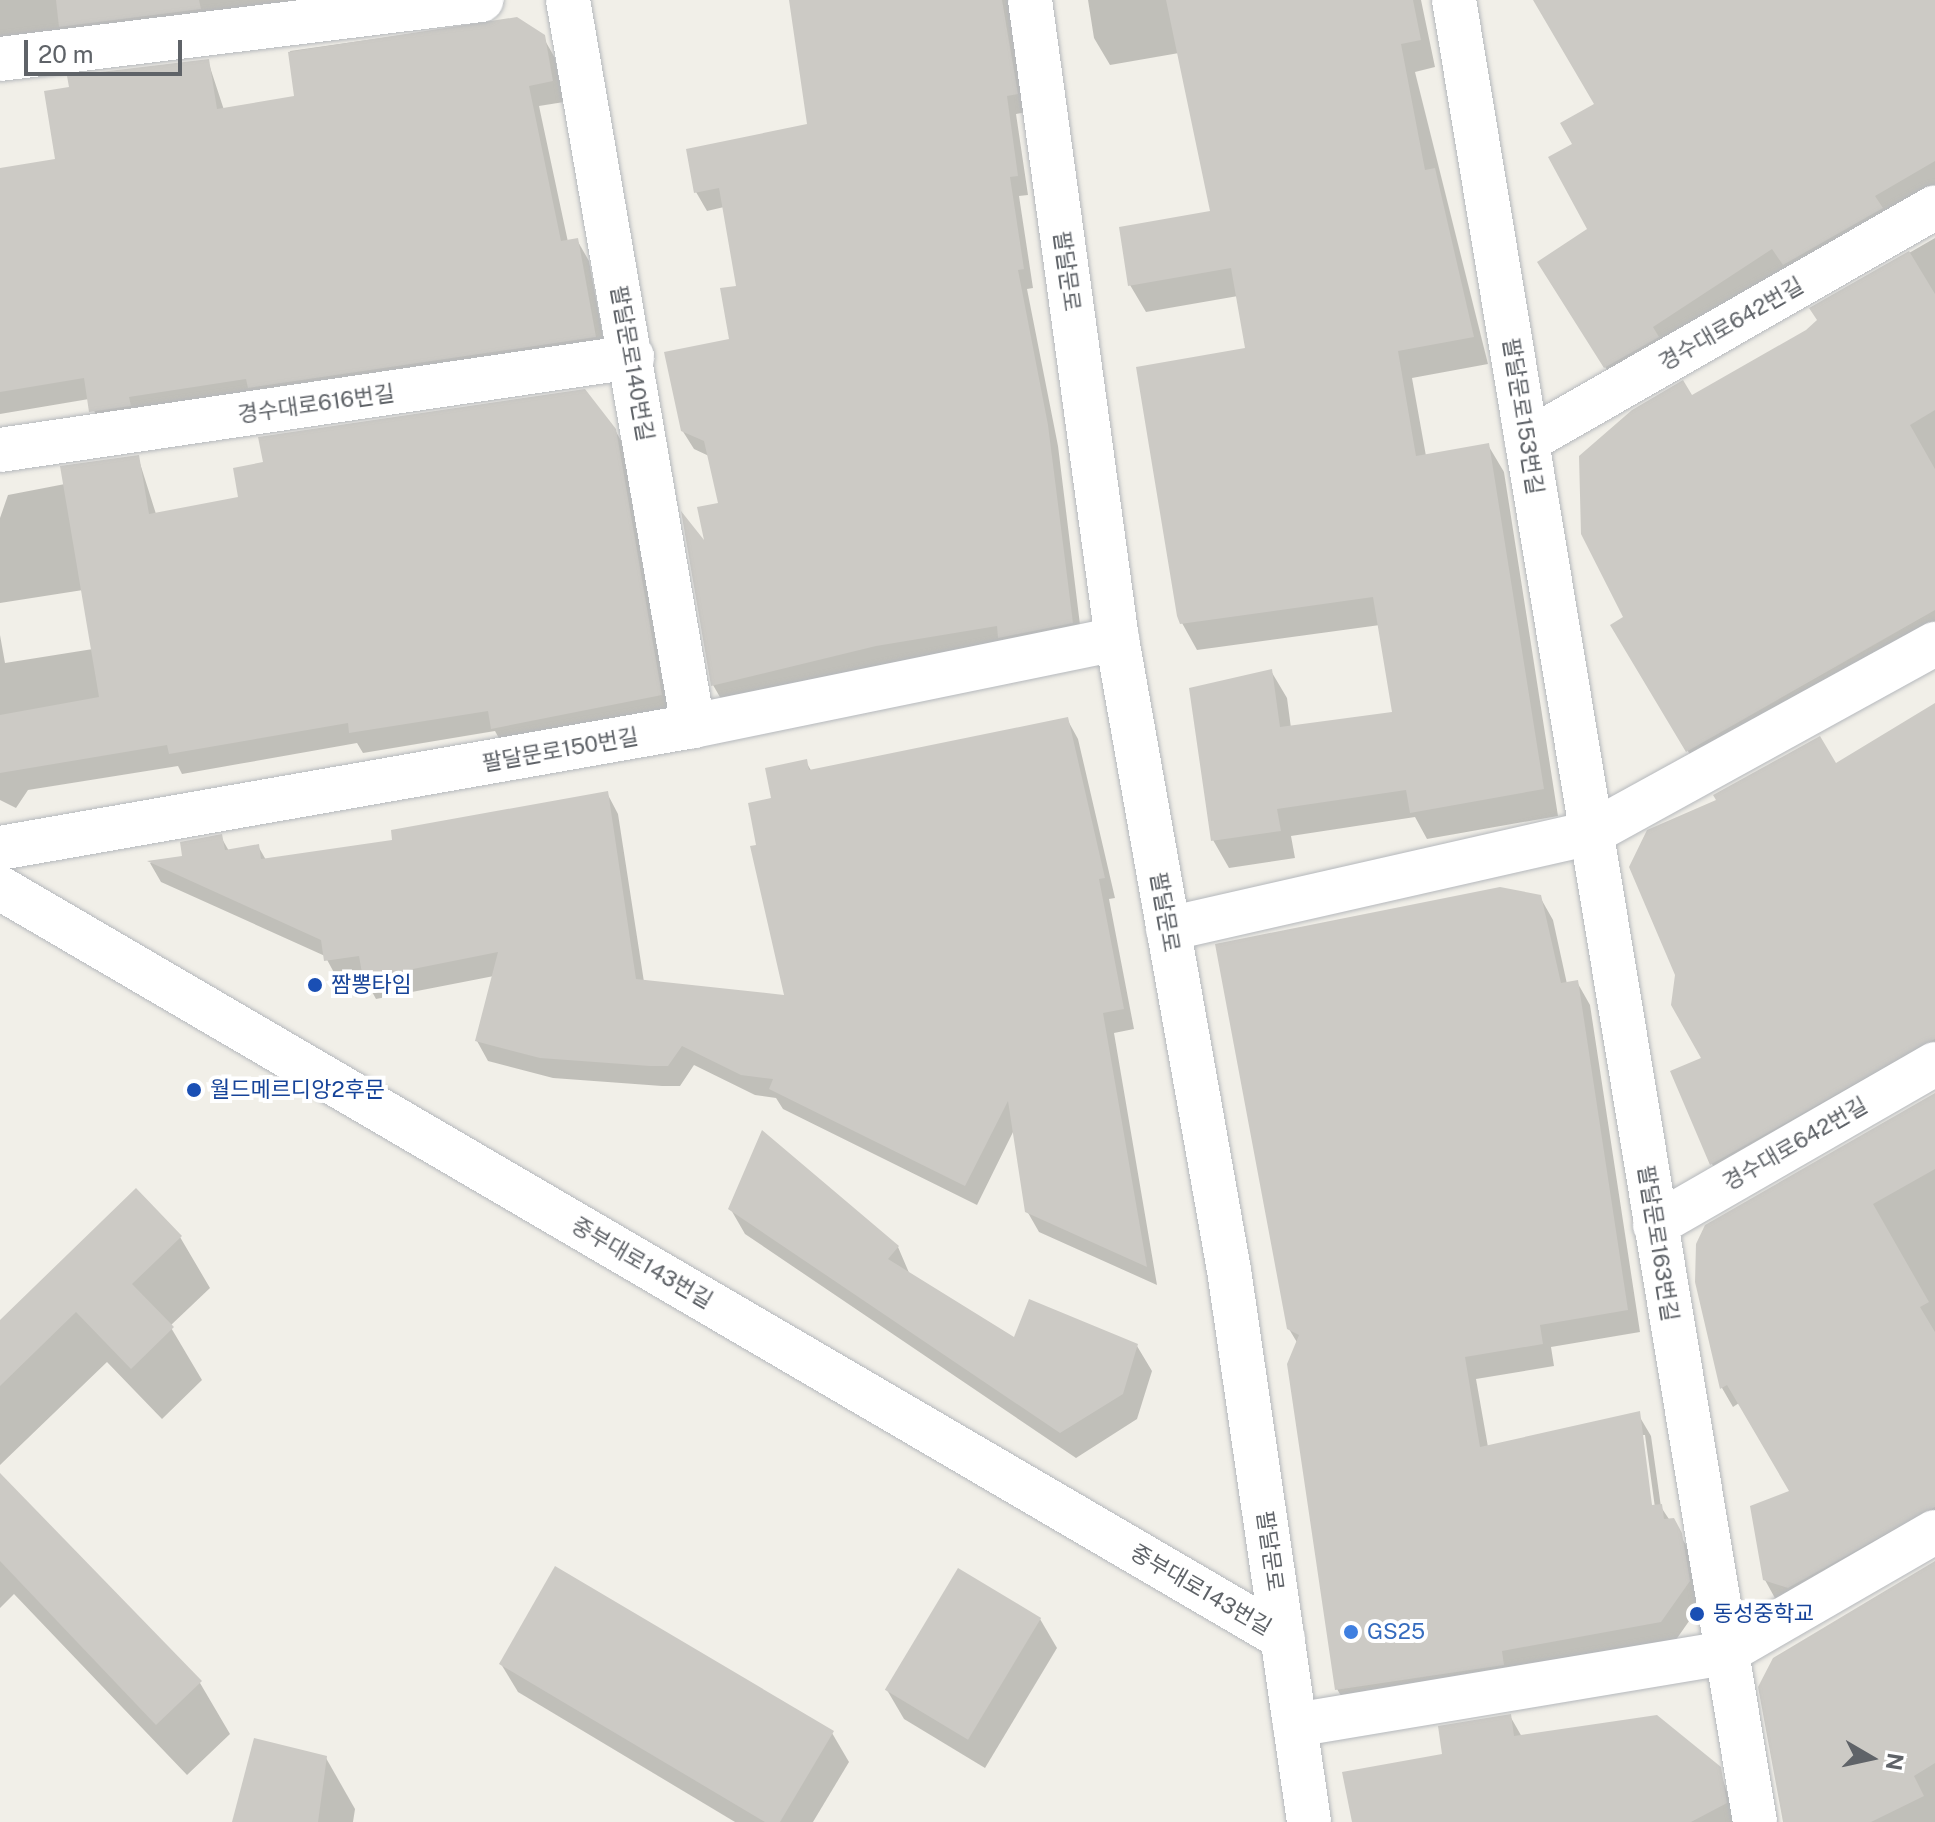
<!DOCTYPE html>
<html>
<head>
<meta charset="utf-8">
<style>
  body { margin:0 }
  #map { position:relative; width:1935px; height:1822px; overflow:hidden; background:#f1efe8; font-family:"Public Sans","Noto Sans KR",sans-serif }
  div>[style] { position:absolute }
  .shadow>* { inset:0; background:#0003 }
  .building>* { inset:0; background:#cccac5; transform-origin:0 0 }
  .roads { filter:drop-shadow(0 0 2px #b5b8bc) drop-shadow(0 0 2px #b5b8bc) }
  .minor>* { height:44px; margin:-22px; padding:0 22px; transform-origin:22px; border-radius:22px; background:#fff }
  .tertiary>* { height:44px; margin:-22px; padding:0 22px; transform-origin:22px; border-radius:22px; background:#fff }
  .dots>* { width:22px; height:22px; translate:-50% -50%; box-sizing:border-box; border:4px solid #fff; border-radius:50% }
  span { translate:-50% -50%; white-space:nowrap; text-align:center; line-height:1.15; -webkit-text-stroke:8px #fff; paint-order:stroke }
  .street-label { font-size:22px; color:#5f6368 }
  .transit-label { font-size:22px; color:#164399 }
  .left { translate:0 -50%; text-align:left }
  .shop-label { font-size:22px; color:#366cbe }
  .north { position:absolute; left:1831px; top:1718px; width:80px; height:80px; -webkit-text-stroke:6px #fff; paint-order:stroke; rotate:99deg; font-size:22px; font-weight:700; line-height:32px; text-align:center; color:#5f6368 }
  .north::after { content:''; display:block; margin:auto; width:28px; height:36px; background:#5f6368; clip-path:polygon(50% 0,100% 100%,50% 72%,0 100%) }
  .scale { position:absolute; left:24px; top:40px; width:158px; height:36px; box-sizing:border-box; border:4px solid #5f6368; border-top:0; padding-left:10px; font-size:24px; line-height:28px; white-space:nowrap; color:#5f6368; -webkit-text-stroke:6px #fff; paint-order:stroke }
</style>
</head>
<body>
<div id="map">
  <div class="shadow">
    <i style="clip-path:polygon(0 0,393px 0,0 43px)"></i>
    <i style="clip-path:polygon(791px 0,1008px 0,1027px 112px,1016px 114px,1028px 195px,1019px 196px,1033px 288px,1027px 289px,1058px 446px,1082px 641px,724px 704px,713px 685px,720px 504px,709px 456px,694px 449px,682px 430px,731px 340px,739px 287px,724px 207px,707px 211px,696px 192px,809px 126px)"></i>
    <i style="clip-path:polygon(1088px 0,1421px 0,1435px 67px,1415px 72px,1488px 364px,1412px 378px,1426px 456px,1488px 445px,1504px 472px,1558px 816px,1427px 839px,1415px 817px,1291px 836px,1295px 858px,1229px 868px,1213px 840px,1271px 671px,1287px 698px,1291px 728px,1394px 713px,1380px 625px,1197px 650px,1182px 623px,1247px 350px,1238px 296px,1146px 312px,1130px 285px,1212px 213px,1179px 53px,1110px 65px,1094px 38px)"></i>
    <i style="clip-path:polygon(1535px 0,1935px 0,1935px 205px,1618px 387px,1551px 283px,1590px 230px,1575px 145px,1597px 105px)"></i>
    <i style="clip-path:polygon(516px 19px,543px 37px,555px 58px,564px 102px,539px 106px,568px 242px,577px 240px,589px 261px,607px 357px,103px 431px,89px 399px,0 414px,0 171px,57px 161px,208px 61px,224px 110px,297px 98px,290px 51px)"></i>
    <i style="clip-path:polygon(1935px 238px,1935px 638px,1700px 771px,1612px 626px,1625px 618px,1691px 398px,1807px 332px,1819px 321px,1812px 309px)"></i>
    <i style="clip-path:polygon(615px 430px,627px 451px,673px 715px,505px 749px,495px 731px,363px 753px,357px 743px,182px 774px,178px 766px,28px 790px,16px 808px,0 800px,0 635px,5px 663px,93px 649px,83px 590px,0 603px,0 518px,8px 495px,65px 484px,138px 457px,156px 514px)"></i>
    <i style="clip-path:polygon(1935px 705px,1935px 1061px,1723px 1183px,1712px 1164px,1704px 1059px,1835px 766px)"></i>
    <i style="clip-path:polygon(1067px 719px,1078px 739px,1115px 898px,1109px 899px,1134px 1029px,1114px 1033px,1157px 1285px,1039px 1232px,1027px 1211px,1014px 1130px,977px 1205px,783px 1109px,776px 1098px,755px 1095px,694px 1065px,680px 1086px,662px 1086px,553px 1078px,488px 1061px,477px 1041px,494px 976px,376px 999px,364px 977px,338px 980px,325px 956px,161px 882px,150px 863px,184px 858px,221px 837px,229px 851px,258px 846px,266px 860px,395px 841px,607px 793px,618px 814px,644px 982px,787px 998px,758px 847px,773px 800px,806px 762px,812px 772px)"></i>
    <i style="clip-path:polygon(evenodd,1540px 897px,1553px 920px,1567px 984px,1577px 982px,1590px 1005px,1640px 1332px,1551px 1347px,1554px 1366px,1476px 1379px,1488px 1447px,1638px 1414px,1651px 1436px,1661px 1507px,1694px 1557px,1701px 1604px,1673px 1644px,1350px 1711px,1337px 1689px,1298px 1344px,1289px 1329px,1540px 897px,1641px 1435px,1645px 1435px,1656px 1515px,1652px 1515px,1641px 1435px)"></i>
    <i style="clip-path:polygon(1935px 1095px,1935px 1529px,1776px 1600px,1765px 1580px,1792px 1492px,1739px 1403px,1733px 1407px,1722px 1388px,1697px 1282px)"></i>
    <i style="clip-path:polygon(730px 1208px,898px 1247px,910px 1275px,1015px 1340px,1137px 1346px,1152px 1371px,1137px 1419px,1076px 1458px,745px 1234px)"></i>
    <i style="clip-path:polygon(180px 1237px,210px 1288px,170px 1326px,202px 1380px,162px 1419px,107px 1362px,0 1465px,0 1323px)"></i>
    <i style="clip-path:polygon(0 1475px,200px 1683px,230px 1734px,187px 1775px,14px 1594px,0 1608px)"></i>
    <i style="clip-path:polygon(1935px 1563px,1935px 1822px,1788px 1822px)"></i>
    <i style="clip-path:polygon(1040px 1619px,1057px 1648px,985px 1768px,904px 1719px,887px 1690px)"></i>
    <i style="clip-path:polygon(501px 1664px,832px 1733px,849px 1762px,813px 1822px,735px 1822px,518px 1692px)"></i>
    <i style="clip-path:polygon(1510px 1716px,1522px 1737px,1719px 1768px,1737px 1822px,1353px 1822px)"></i>
    <i style="clip-path:polygon(326px 1758px,355px 1809px,353px 1822px,235px 1822px)"></i>
  </div>
  <div class="building">
    <i style="clip-path:polygon(56px 0,199px 0,201px 9px,59px 27px)"></i>
    <i style="clip-path:polygon(789px 0,1002px 0,1018px 94px,1007px 96px,1018px 176px,1010px 177px,1024px 269px,1018px 270px,1048px 425px,1073px 623px,998px 638px,997px 626px,876px 646px,711px 686px,681px 511px,704px 540px,697px 507px,718px 503px,704px 441px,681px 431px,664px 352px,729px 339px,720px 288px,736px 286px,719px 188px,694px 193px,686px 149px,807px 124px)"></i>
    <i style="clip-path:polygon(1166px 0,1413px 0,1421px 40px,1401px 44px,1425px 170px,1435px 168px,1474px 337px,1398px 351px,1416px 456px,1489px 443px,1544px 789px,1410px 813px,1406px 790px,1277px 809px,1281px 831px,1211px 841px,1189px 688px,1272px 669px,1280px 727px,1392px 712px,1373px 597px,1180px 624px,1177px 616px,1136px 367px,1245px 348px,1231px 268px,1128px 286px,1119px 227px,1210px 211px)"></i>
    <i style="clip-path:polygon(1533px 0,1935px 0,1935px 161px,1875px 196px,1883px 208px,1783px 265px,1772px 249px,1653px 327px,1659px 337px,1604px 368px,1537px 262px,1587px 229px,1548px 157px,1572px 144px,1560px 123px,1594px 104px)"></i>
    <i style="clip-path:polygon(517px 17px,545px 35px,553px 81px,529px 86px,561px 241px,578px 238px,596px 337px,248px 388px,246px 379px,129px 397px,131px 406px,89px 412px,84px 378px,0 392px,0 168px,55px 159px,44px 91px,69px 87px,67px 76px,209px 59px,217px 109px,294px 96px,288px 52px)"></i>
    <i style="clip-path:polygon(1909px 251px,1935px 294px,1935px 410px,1910px 425px,1935px 469px,1935px 610px,1686px 752px,1610px 625px,1623px 617px,1581px 534px,1579px 456px,1632px 410px,1683px 380px,1692px 395px,1806px 330px,1817px 320px,1809px 308px)"></i>
    <i style="clip-path:polygon(585px 389px,616px 429px,662px 695px,491px 729px,488px 711px,349px 733px,348px 723px,169px 754px,167px 745px,0 773px,0 715px,99px 697px,60px 466px,139px 455px,149px 514px,238px 497px,233px 468px,263px 462px,258px 437px)"></i>
    <i style="clip-path:polygon(1935px 703px,1935px 1039px,1710px 1165px,1670px 1071px,1701px 1058px,1671px 1005px,1675px 975px,1629px 867px,1647px 830px,1716px 800px,1713px 795px,1820px 736px,1836px 763px)"></i>
    <i style="clip-path:polygon(1068px 717px,1105px 878px,1099px 879px,1124px 1009px,1103px 1013px,1147px 1267px,1025px 1212px,1008px 1101px,965px 1186px,769px 1089px,773px 1079px,741px 1075px,682px 1046px,668px 1066px,650px 1066px,540px 1058px,475px 1041px,498px 952px,363px 979px,359px 956px,324px 961px,321px 940px,147px 861px,182px 856px,180px 842px,222px 834px,225px 850px,259px 844px,261px 859px,392px 840px,391px 830px,608px 791px,636px 979px,784px 995px,750px 846px,756px 845px,748px 803px,771px 798px,765px 768px,807px 759px,809px 770px)"></i>
    <i style="clip-path:polygon(1500px 887px,1541px 895px,1561px 983px,1578px 980px,1628px 1310px,1540px 1325px,1543px 1344px,1465px 1357px,1480px 1447px,1640px 1411px,1652px 1505px,1662px 1504px,1664px 1519px,1674px 1518px,1682px 1533px,1690px 1581px,1661px 1622px,1502px 1651px,1504px 1665px,1335px 1690px,1287px 1364px,1299px 1335px,1287px 1329px,1215px 944px)"></i>
    <i style="clip-path:polygon(1935px 1093px,1935px 1169px,1873px 1204px,1929px 1302px,1920px 1307px,1935px 1332px,1935px 1507px,1788px 1588px,1763px 1580px,1750px 1506px,1789px 1491px,1727px 1385px,1720px 1389px,1695px 1282px,1696px 1244px,1705px 1225px)"></i>
    <i style="clip-path:polygon(762px 1130px,899px 1246px,888px 1259px,1014px 1337px,1029px 1299px,1138px 1344px,1123px 1394px,1060px 1433px,728px 1209px)"></i>
    <i style="clip-path:polygon(136px 1188px,182px 1236px,132px 1284px,174px 1327px,131px 1369px,76px 1312px,0 1386px,0 1320px)"></i>
    <i style="clip-path:polygon(0 1473px,202px 1681px,156px 1725px,0 1561px)"></i>
    <i style="clip-path:polygon(1935px 1561px,1935px 1763px,1914px 1776px,1924px 1796px,1871px 1822px,1783px 1822px,1758px 1687px,1773px 1658px)"></i>
    <i style="clip-path:polygon(555px 1566px,834px 1731px,780px 1822px,765px 1822px,499px 1664px)"></i>
    <i style="left:958px;top:1568px;width:97px;height:142px;rotate:31deg"></i>
    <i style="clip-path:polygon(1511px 1714px,1514px 1736px,1657px 1715px,1721px 1767px,1727px 1803px,1691px 1822px,1352px 1822px,1342px 1772px,1442px 1754px,1438px 1726px)"></i>
    <i style="clip-path:polygon(254px 1738px,327px 1756px,318px 1822px,232px 1822px)"></i>
  </div>
  <div class="roads">
    <div class="minor">
      <i style="left:568px;top:0;width:737px;rotate:80.23deg"></i>
      <i style="left:1454px;top:0;width:1847px;rotate:80.62deg"></i>
      <i style="left:0;top:59px;width:485px;rotate:-7deg"></i>
      <i style="left:1527px;top:441px;width:470px;rotate:-29.8deg"></i>
      <i style="left:0;top:450px;width:639px;rotate:-8.37deg"></i>
      <i style="left:0;top:848px;width:704px;rotate:-9.98deg"></i>
      <i style="left:693px;top:726px;width:433px;rotate:-11.6deg"></i>
      <i style="left:0;top:888px;width:1486px;rotate:30.31deg"></i>
      <i style="left:1168px;top:929px;width:434px;rotate:-12.8deg"></i>
      <i style="left:1591px;top:833px;width:393px;rotate:-28.8deg"></i>
      <i style="left:1655px;top:1225px;width:323px;rotate:-29.9deg"></i>
      <i style="left:1295px;top:1725px;width:436px;rotate:-9.5deg"></i>
      <i style="left:1725px;top:1653px;width:242px;rotate:-30deg"></i>
    </div>
    <div class="tertiary">
      <i style="left:1030px;top:0;width:645px;rotate:82.25deg"></i>
      <i style="left:1117px;top:639px;width:641px;rotate:79.94deg"></i>
      <i style="left:1229px;top:1270px;width:558px;rotate:81.75deg"></i>
    </div>
  </div>
  <div class="dots">
    <i style="left:315px;top:985px;background:#1a4fb4"></i>
    <i style="left:194px;top:1090px;background:#1a4fb4"></i>
    <i style="left:1697px;top:1614px;background:#1a4fb4"></i>
    <i style="left:1351px;top:1632px;background:#3f7fe0"></i>
  </div>
  <div class="street-label">
    <span style="left:1067px;top:271px;rotate:82deg">팔달문로</span>
    <span style="left:1731px;top:324px;rotate:-30deg">경수대로642번길</span>
    <span style="left:632px;top:363px;rotate:80deg">팔달문로140번길</span>
    <span style="left:316px;top:404px;rotate:-8deg">경수대로616번길</span>
    <span style="left:1523px;top:416px;rotate:81deg">팔달문로153번길</span>
    <span style="left:560px;top:750px;rotate:-10deg">팔달문로150번길</span>
    <span style="left:1165px;top:912px;rotate:80deg">팔달문로</span>
    <span style="left:1795px;top:1144px;rotate:-30deg">경수대로642번길</span>
    <span style="left:1658px;top:1243px;rotate:81deg">팔달문로163번길</span>
    <span style="left:642px;top:1263px;rotate:30deg">중부대로143번길</span>
    <span style="left:1270px;top:1551px;rotate:82deg">팔달문로</span>
    <span style="left:1201px;top:1590px;rotate:30deg">중부대로143번길</span>
  </div>
  <div class="transit-label">
    <span class="left" style="left:331px;top:985px">짬뽕타임</span>
    <span class="left" style="left:210px;top:1090px">월드메르디앙2후문</span>
    <span class="left" style="left:1713px;top:1614px">동성중학교</span>
  </div>
  <div class="shop-label">
    <span class="left" style="left:1367px;top:1632px">GS25</span>
  </div>
  <div class="north">N</div>
  <div class="scale">20 m</div>
</div>
</body>
</html>
